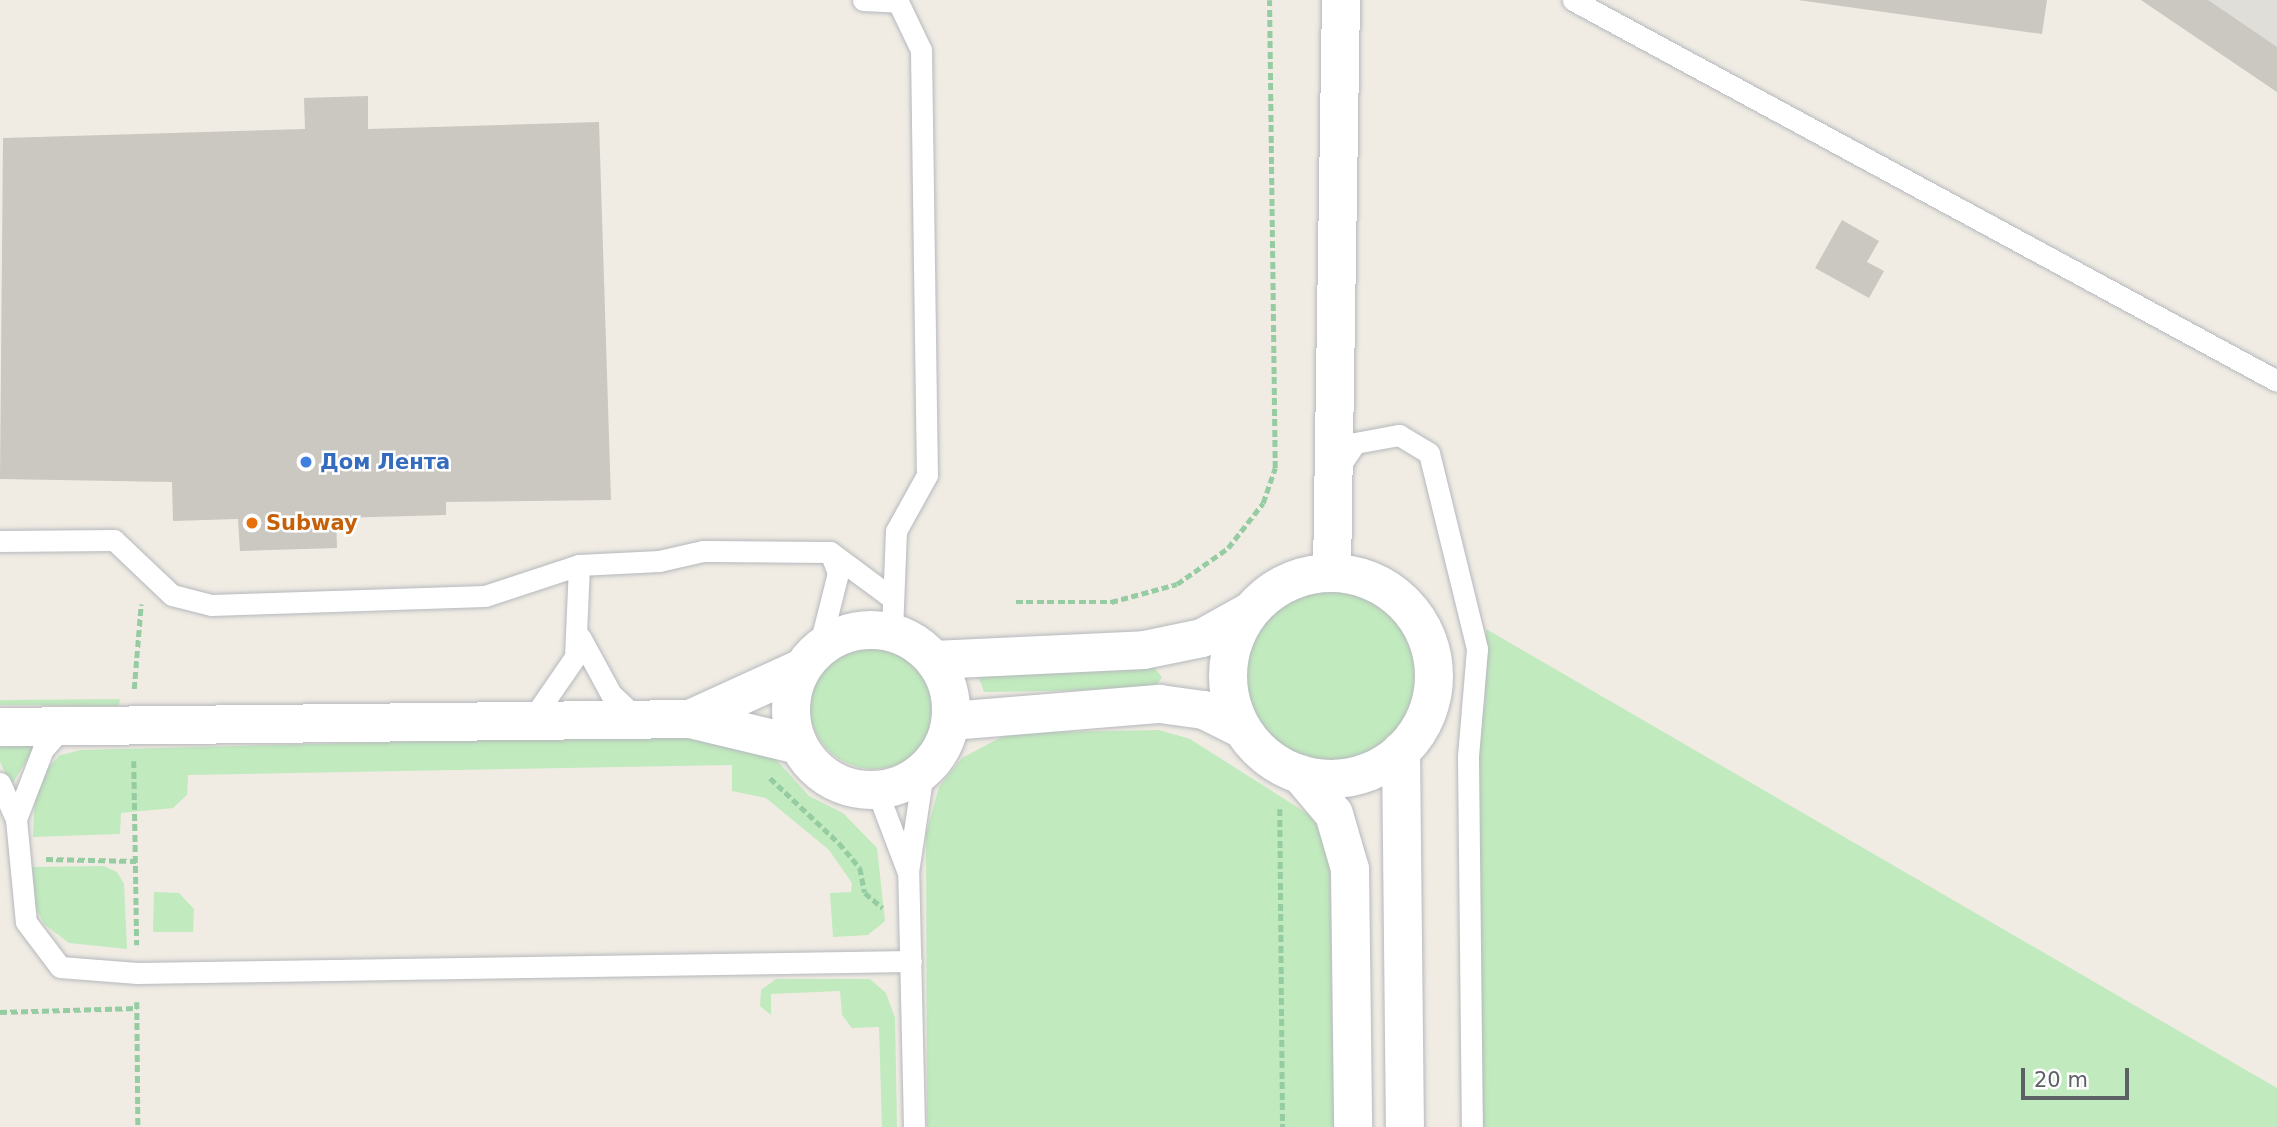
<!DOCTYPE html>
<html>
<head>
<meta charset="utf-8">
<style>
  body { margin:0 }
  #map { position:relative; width:2277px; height:1127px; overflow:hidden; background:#f0ece4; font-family:"DejaVu Sans",sans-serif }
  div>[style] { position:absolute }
  .industrial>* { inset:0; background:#e0ded8 }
  .green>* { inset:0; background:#c1eabe }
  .round { border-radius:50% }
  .building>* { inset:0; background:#cbc7c1 }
  .path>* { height:4.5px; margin-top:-2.25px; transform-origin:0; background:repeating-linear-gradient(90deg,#96cca2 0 7px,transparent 0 10.5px) }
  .roads { filter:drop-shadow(0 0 2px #b5b8bc) drop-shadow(0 0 2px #b5b8bc) }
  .lane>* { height:21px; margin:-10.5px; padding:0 10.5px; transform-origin:10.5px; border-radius:10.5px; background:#fff }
  .street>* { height:38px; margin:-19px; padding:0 19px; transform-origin:19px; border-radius:19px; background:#fff }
  .street>.ring { margin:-19px; padding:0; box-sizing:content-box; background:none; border:38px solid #fff; border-radius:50% }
  .dots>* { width:19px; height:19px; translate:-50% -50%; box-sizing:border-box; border:4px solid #fff; border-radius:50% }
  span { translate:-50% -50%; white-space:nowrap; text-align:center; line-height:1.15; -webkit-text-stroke:5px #fff; paint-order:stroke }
  .shop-label { font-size:21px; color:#366cbe; font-weight:700 }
  .left { translate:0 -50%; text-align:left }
  .food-label { font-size:21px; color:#c56008; font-weight:700 }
  .scale { position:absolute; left:2021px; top:1068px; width:108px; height:32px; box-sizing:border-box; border:4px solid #5c6166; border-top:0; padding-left:9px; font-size:21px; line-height:24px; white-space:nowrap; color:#5c6166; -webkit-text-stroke:5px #fff; paint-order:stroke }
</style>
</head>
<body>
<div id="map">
  <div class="industrial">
    <i style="clip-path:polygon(2141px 0,2277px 0,2277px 92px)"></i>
  </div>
  <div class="green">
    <i class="round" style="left:1243px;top:588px;width:176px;height:176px"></i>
    <i style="clip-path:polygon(1486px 629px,2277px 1088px,2277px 1127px,1481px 1127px,1475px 728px,1485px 702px)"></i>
    <i class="round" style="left:809px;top:639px;width:130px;height:130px"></i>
    <i style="clip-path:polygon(1152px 665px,1162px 677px,1154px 689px,984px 692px,975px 667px)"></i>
    <i style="clip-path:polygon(120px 699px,119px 706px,0 705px,0 700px)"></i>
    <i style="clip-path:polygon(1159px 730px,1190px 739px,1308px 814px,1323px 833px,1330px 861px,1334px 1127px,927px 1127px,926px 834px,939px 787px,962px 758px,1009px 733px)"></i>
    <i style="clip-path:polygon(739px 733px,762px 744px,809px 796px,843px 813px,877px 848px,885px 921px,868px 935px,833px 937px,830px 893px,851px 892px,852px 883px,829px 850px,766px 798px,732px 791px,732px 765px,188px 775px,187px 795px,173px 808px,121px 813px,120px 834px,33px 837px,35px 792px,48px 768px,60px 755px,81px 750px)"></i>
    <i style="clip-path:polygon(0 745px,36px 745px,11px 786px,0 762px)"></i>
    <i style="clip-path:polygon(104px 866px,117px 872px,124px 884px,127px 949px,69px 943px,44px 924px,35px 906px,32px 867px)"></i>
    <i style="clip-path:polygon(154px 892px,179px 893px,194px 909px,193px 932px,153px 932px)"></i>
    <i style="clip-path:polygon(776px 979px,870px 979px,886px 993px,895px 1018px,897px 1127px,882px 1127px,879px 1027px,852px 1028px,842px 1015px,840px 991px,771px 994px,771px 1015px,760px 1006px,761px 990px)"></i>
  </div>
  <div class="building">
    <i style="clip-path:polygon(1798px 0,2047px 0,2042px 34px)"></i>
    <i style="clip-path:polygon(2141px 0,2208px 0,2277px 47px,2277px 92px)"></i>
    <i style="clip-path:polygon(368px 96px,368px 129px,599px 122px,611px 500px,446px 502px,446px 515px,336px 518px,337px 548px,240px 551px,238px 519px,173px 521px,172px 482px,0 479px,3px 138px,305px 129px,304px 98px)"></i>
    <i style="clip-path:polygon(1842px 220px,1879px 241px,1867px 262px,1884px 271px,1869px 298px,1815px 268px)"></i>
  </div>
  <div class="path">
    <i style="left:1016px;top:602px;width:95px"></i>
    <i style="left:1111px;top:602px;width:68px;rotate:-15.3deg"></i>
    <i style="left:1177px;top:584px;width:62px;rotate:-35.2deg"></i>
    <i style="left:1228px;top:548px;width:57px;rotate:-52.1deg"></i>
    <i style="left:1263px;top:503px;width:37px;rotate:-71deg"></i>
    <i style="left:1275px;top:468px;width:468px;rotate:-90.7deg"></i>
    <i style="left:134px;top:689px;width:85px;rotate:-85.3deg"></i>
    <i style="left:134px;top:761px;width:184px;rotate:89.1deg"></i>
    <i style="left:770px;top:778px;width:95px;rotate:43.3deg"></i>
    <i style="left:839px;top:843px;width:33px;rotate:50deg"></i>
    <i style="left:860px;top:868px;width:25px;rotate:79deg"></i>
    <i style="left:865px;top:893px;width:23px;rotate:40deg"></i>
    <i style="left:1280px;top:809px;width:318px;rotate:89.5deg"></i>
    <i style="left:46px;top:859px;width:90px;rotate:1.3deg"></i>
    <i style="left:137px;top:1002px;width:125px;rotate:89.5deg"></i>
    <i style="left:0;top:1012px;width:137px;rotate:-1.7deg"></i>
  </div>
  <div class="roads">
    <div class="lane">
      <i style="left:863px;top:0;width:35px;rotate:3deg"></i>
      <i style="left:898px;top:2px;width:53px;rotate:64.4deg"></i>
      <i style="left:921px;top:50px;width:425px;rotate:89.2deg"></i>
      <i style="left:927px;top:475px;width:64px;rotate:119deg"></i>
      <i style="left:896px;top:531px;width:101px;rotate:92.3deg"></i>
      <i style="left:1573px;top:0;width:800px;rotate:28.42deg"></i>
      <i style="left:1337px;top:470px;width:32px;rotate:-56deg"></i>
      <i style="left:1355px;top:443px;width:45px;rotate:-10.3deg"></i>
      <i style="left:1399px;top:435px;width:35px;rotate:31deg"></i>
      <i style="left:1429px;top:453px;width:202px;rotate:76.2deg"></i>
      <i style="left:1477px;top:649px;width:108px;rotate:94.8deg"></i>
      <i style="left:1468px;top:757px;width:370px;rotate:89.4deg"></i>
      <i style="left:0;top:541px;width:114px;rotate:-0.5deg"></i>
      <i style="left:114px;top:540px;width:80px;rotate:43.5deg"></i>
      <i style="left:172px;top:595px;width:40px;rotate:14.4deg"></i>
      <i style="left:211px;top:605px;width:274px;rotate:-1.9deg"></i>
      <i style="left:485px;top:596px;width:99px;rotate:-18.3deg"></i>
      <i style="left:579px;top:565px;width:80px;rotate:-2.9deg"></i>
      <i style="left:659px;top:561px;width:45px;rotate:-12.8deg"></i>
      <i style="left:703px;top:551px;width:127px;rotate:0.5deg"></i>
      <i style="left:830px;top:552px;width:77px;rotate:36.6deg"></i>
      <i style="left:580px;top:637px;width:65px;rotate:61.5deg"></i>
      <i style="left:611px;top:694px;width:37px;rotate:43deg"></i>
      <i style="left:819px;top:648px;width:77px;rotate:-75.8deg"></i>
      <i style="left:838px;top:573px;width:22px;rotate:-111deg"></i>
      <i style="left:531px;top:721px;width:78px;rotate:-55.5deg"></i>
      <i style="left:575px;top:657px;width:92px;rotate:-87.5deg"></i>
      <i style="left:63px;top:727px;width:30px;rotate:132deg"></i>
      <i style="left:43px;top:749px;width:75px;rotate:111.1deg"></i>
      <i style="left:16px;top:819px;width:103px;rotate:84.5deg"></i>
      <i style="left:26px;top:922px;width:56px;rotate:52.9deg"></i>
      <i style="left:60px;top:967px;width:77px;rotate:4.5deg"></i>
      <i style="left:137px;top:973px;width:774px;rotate:-0.89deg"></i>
      <i style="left:0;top:783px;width:39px;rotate:66deg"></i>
      <i style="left:877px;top:791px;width:85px;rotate:69.2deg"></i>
      <i style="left:914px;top:1127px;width:255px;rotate:-91.3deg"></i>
      <i style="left:908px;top:872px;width:101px;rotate:-81.5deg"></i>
    </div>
    <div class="street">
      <i style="left:1332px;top:572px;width:572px;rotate:-89.1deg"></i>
      <i class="ring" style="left:1228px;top:573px;width:168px;height:168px"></i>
      <i class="ring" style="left:791px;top:630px;width:122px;height:122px"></i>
      <i style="left:934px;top:660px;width:210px;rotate:-2.7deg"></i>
      <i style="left:1144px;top:650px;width:59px;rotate:-11.7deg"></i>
      <i style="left:1202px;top:638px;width:54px;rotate:-29deg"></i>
      <i style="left:690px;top:719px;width:123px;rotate:-24.5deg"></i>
      <i style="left:951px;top:721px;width:210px;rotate:-4.7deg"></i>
      <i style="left:1160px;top:704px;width:44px;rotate:7.8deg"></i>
      <i style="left:1204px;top:710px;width:42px;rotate:26.6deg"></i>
      <i style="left:0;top:727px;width:690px;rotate:-0.66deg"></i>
      <i style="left:690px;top:719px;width:111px;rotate:13.5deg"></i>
      <i style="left:1401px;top:751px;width:376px;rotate:89.4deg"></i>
      <i style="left:1300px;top:774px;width:52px;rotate:49.6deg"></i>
      <i style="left:1334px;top:814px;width:57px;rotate:73.8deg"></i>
      <i style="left:1350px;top:869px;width:258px;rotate:89.3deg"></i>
    </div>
  </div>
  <div class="dots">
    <i style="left:306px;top:462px;background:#3f7fe0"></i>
    <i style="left:252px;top:523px;background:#e8710a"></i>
  </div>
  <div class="shop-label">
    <span class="left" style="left:320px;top:462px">Дом Лента</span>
  </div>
  <div class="food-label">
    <span class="left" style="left:266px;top:523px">Subway</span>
  </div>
  <div class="scale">20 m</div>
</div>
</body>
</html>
